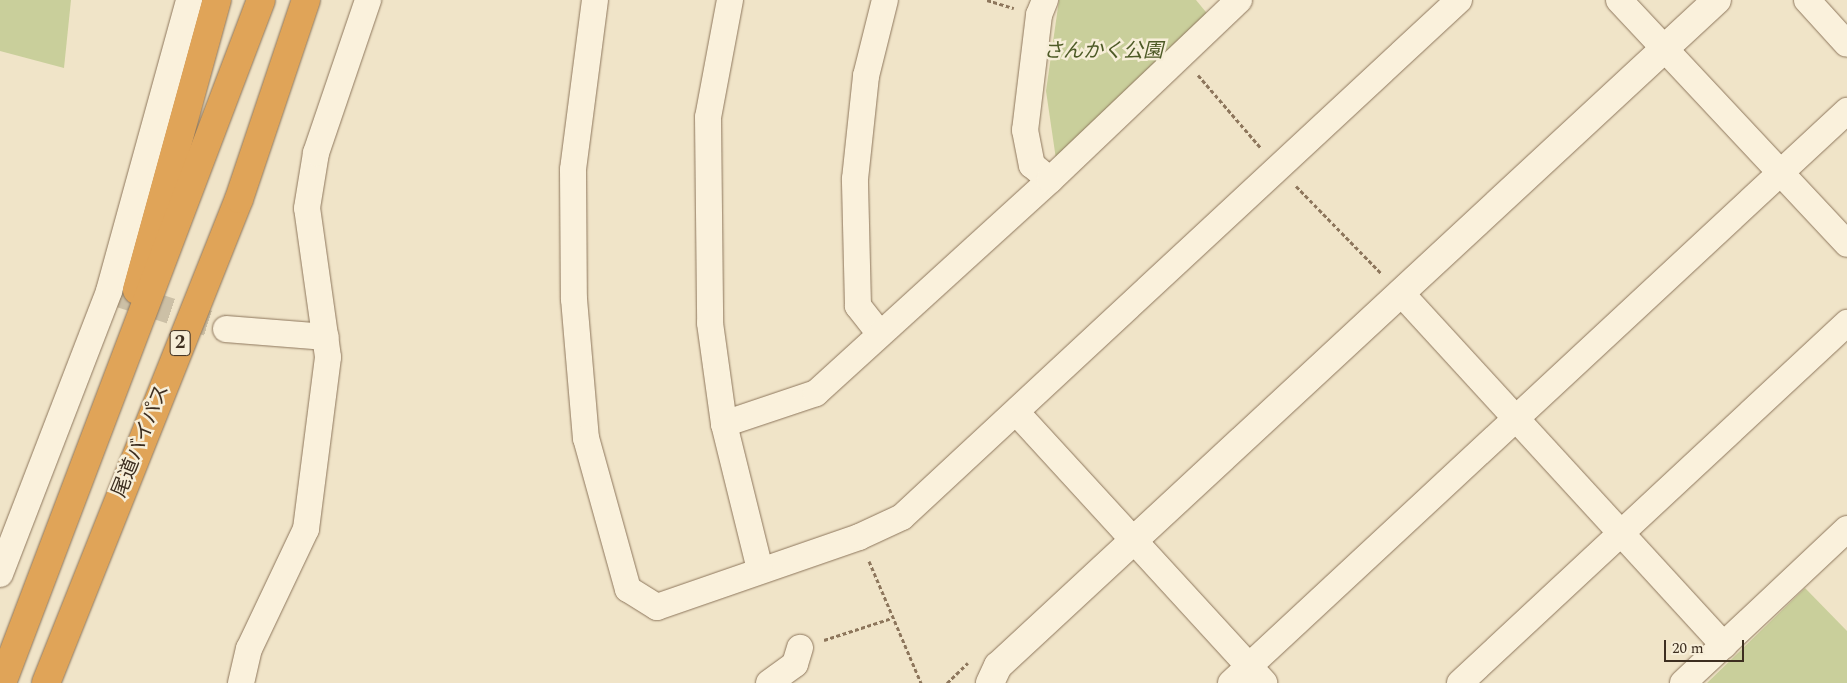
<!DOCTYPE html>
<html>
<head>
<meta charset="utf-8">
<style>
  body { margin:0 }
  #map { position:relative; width:1847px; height:683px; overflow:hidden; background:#f0e4c8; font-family:Spectral,"Noto Sans JP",serif }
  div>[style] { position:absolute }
  .green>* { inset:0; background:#c9cf9b }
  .street-tunnel>* { height:26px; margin-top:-13px; transform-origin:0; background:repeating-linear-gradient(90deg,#ccc0a6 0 26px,transparent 0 39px) }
  .path>* { height:3px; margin-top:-1.5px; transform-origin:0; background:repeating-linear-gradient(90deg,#8d765c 0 4px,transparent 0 6.5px) }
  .roads { filter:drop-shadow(0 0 1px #8d765c) drop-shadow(0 0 1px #8d765c) }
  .street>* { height:26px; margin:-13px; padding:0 13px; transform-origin:13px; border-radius:13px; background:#faf1dc }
  .secondary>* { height:28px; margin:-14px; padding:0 14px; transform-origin:14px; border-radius:14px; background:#faf1dc }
  .highway>* { height:28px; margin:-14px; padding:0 14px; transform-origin:14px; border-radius:14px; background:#e0a458 }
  span { translate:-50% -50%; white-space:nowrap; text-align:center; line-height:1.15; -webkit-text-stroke:5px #f7eed8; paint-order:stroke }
  .shield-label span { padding:1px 4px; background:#f7eed8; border:1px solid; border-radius:4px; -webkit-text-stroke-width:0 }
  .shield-label { font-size:19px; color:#3d2e20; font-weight:700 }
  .park-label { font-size:20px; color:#4d5a26; font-style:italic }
  .street-label { font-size:20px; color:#3d2e20 }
  .scale { position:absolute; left:1664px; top:640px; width:80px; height:22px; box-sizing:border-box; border:2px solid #3d2e20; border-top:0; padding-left:6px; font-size:15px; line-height:18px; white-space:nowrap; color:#3d2e20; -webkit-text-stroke:4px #f7eed8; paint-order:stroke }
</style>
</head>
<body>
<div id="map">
  <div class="green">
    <i style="clip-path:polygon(0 0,71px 0,64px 68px,0 51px)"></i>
    <i style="clip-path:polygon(1059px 0,1196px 0,1210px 17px,1057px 166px,1046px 91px)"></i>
    <i style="clip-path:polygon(1805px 588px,1847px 631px,1847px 683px,1707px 683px)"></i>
  </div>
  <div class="street-tunnel">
    <i style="left:109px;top:291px;width:123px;rotate:18deg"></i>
  </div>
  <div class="path">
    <i style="left:987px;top:0;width:28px;rotate:17deg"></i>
    <i style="left:1198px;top:75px;width:96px;rotate:49.2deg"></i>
    <i style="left:1296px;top:186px;width:123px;rotate:45.7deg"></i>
    <i style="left:869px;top:561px;width:133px;rotate:66.9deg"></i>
    <i style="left:824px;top:640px;width:71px;rotate:-17.9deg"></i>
    <i style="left:947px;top:683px;width:29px;rotate:-44deg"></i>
  </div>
  <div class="roads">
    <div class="street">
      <i style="left:595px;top:0;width:171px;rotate:97.4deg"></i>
      <i style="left:573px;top:170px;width:129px;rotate:89.6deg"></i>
      <i style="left:574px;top:299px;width:140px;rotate:85.1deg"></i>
      <i style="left:586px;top:438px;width:157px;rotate:74.5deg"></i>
      <i style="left:628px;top:589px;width:34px;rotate:32deg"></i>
      <i style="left:657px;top:607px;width:214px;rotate:-19.1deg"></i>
      <i style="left:859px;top:537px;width:47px;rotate:-24.9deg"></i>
      <i style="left:902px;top:517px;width:760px;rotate:-42.87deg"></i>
      <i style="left:730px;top:0;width:119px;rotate:100.6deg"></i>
      <i style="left:708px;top:117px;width:206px;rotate:89.4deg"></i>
      <i style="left:710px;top:323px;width:102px;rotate:82.1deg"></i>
      <i style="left:724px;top:424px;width:150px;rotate:76.1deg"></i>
      <i style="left:1045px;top:0;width:16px;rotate:112deg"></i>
      <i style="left:1039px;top:15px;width:116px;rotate:96.9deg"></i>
      <i style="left:1025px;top:130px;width:36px;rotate:79deg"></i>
      <i style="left:1032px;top:165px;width:23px;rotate:40deg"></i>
      <i style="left:1619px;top:0;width:334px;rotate:46.9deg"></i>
      <i style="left:1807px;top:0;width:59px;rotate:47.7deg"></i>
      <i style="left:1401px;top:293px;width:478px;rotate:47.5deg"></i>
      <i style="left:226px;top:329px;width:100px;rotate:4.6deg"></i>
      <i style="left:880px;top:334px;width:36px;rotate:-128deg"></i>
      <i style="left:858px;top:306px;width:127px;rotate:-91.4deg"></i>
      <i style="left:855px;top:179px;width:104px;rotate:-83.9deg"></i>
      <i style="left:866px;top:76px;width:78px;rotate:-76deg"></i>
      <i style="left:1017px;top:413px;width:366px;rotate:47.5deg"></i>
      <i style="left:724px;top:424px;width:97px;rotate:-18.6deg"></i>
      <i style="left:816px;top:393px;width:316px;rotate:-42.3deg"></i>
      <i style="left:1050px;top:180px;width:261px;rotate:-43.6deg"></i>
      <i style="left:0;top:574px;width:303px;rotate:-68.9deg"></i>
      <i style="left:109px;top:291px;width:302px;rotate:-74.6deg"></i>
      <i style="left:241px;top:683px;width:35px;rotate:-77deg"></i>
      <i style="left:249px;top:649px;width:133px;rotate:-64.6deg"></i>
      <i style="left:306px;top:529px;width:173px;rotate:-82.7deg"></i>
      <i style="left:328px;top:357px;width:150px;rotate:-98deg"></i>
      <i style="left:307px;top:208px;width:56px;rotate:-80.7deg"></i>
      <i style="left:316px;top:153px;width:162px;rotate:-71.2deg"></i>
      <i style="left:769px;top:683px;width:32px;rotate:-36deg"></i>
      <i style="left:795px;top:664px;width:17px;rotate:-73deg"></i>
      <i style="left:1231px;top:683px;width:841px;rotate:-42.88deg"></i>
      <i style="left:1460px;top:683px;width:529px;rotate:-42.93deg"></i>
      <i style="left:1683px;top:683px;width:225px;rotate:-43.2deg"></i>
    </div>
    <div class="secondary">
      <i style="left:990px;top:683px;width:19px;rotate:-65deg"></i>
      <i style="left:998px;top:666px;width:980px;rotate:-42.81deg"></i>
    </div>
    <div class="highway">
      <i style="left:137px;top:290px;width:301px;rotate:-74.6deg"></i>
      <i style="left:2px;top:683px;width:730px;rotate:-69.23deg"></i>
      <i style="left:46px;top:683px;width:521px;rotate:-68.26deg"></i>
      <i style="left:239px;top:199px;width:210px;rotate:-71.4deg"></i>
    </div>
  </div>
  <div class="shield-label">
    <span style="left:180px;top:343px">2</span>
  </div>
  <div class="park-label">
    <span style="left:1103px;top:51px">さんかく公園</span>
  </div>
  <div class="street-label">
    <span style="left:141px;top:441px;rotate:-68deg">尾道バイパス</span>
  </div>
  <div class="scale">20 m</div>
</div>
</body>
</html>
